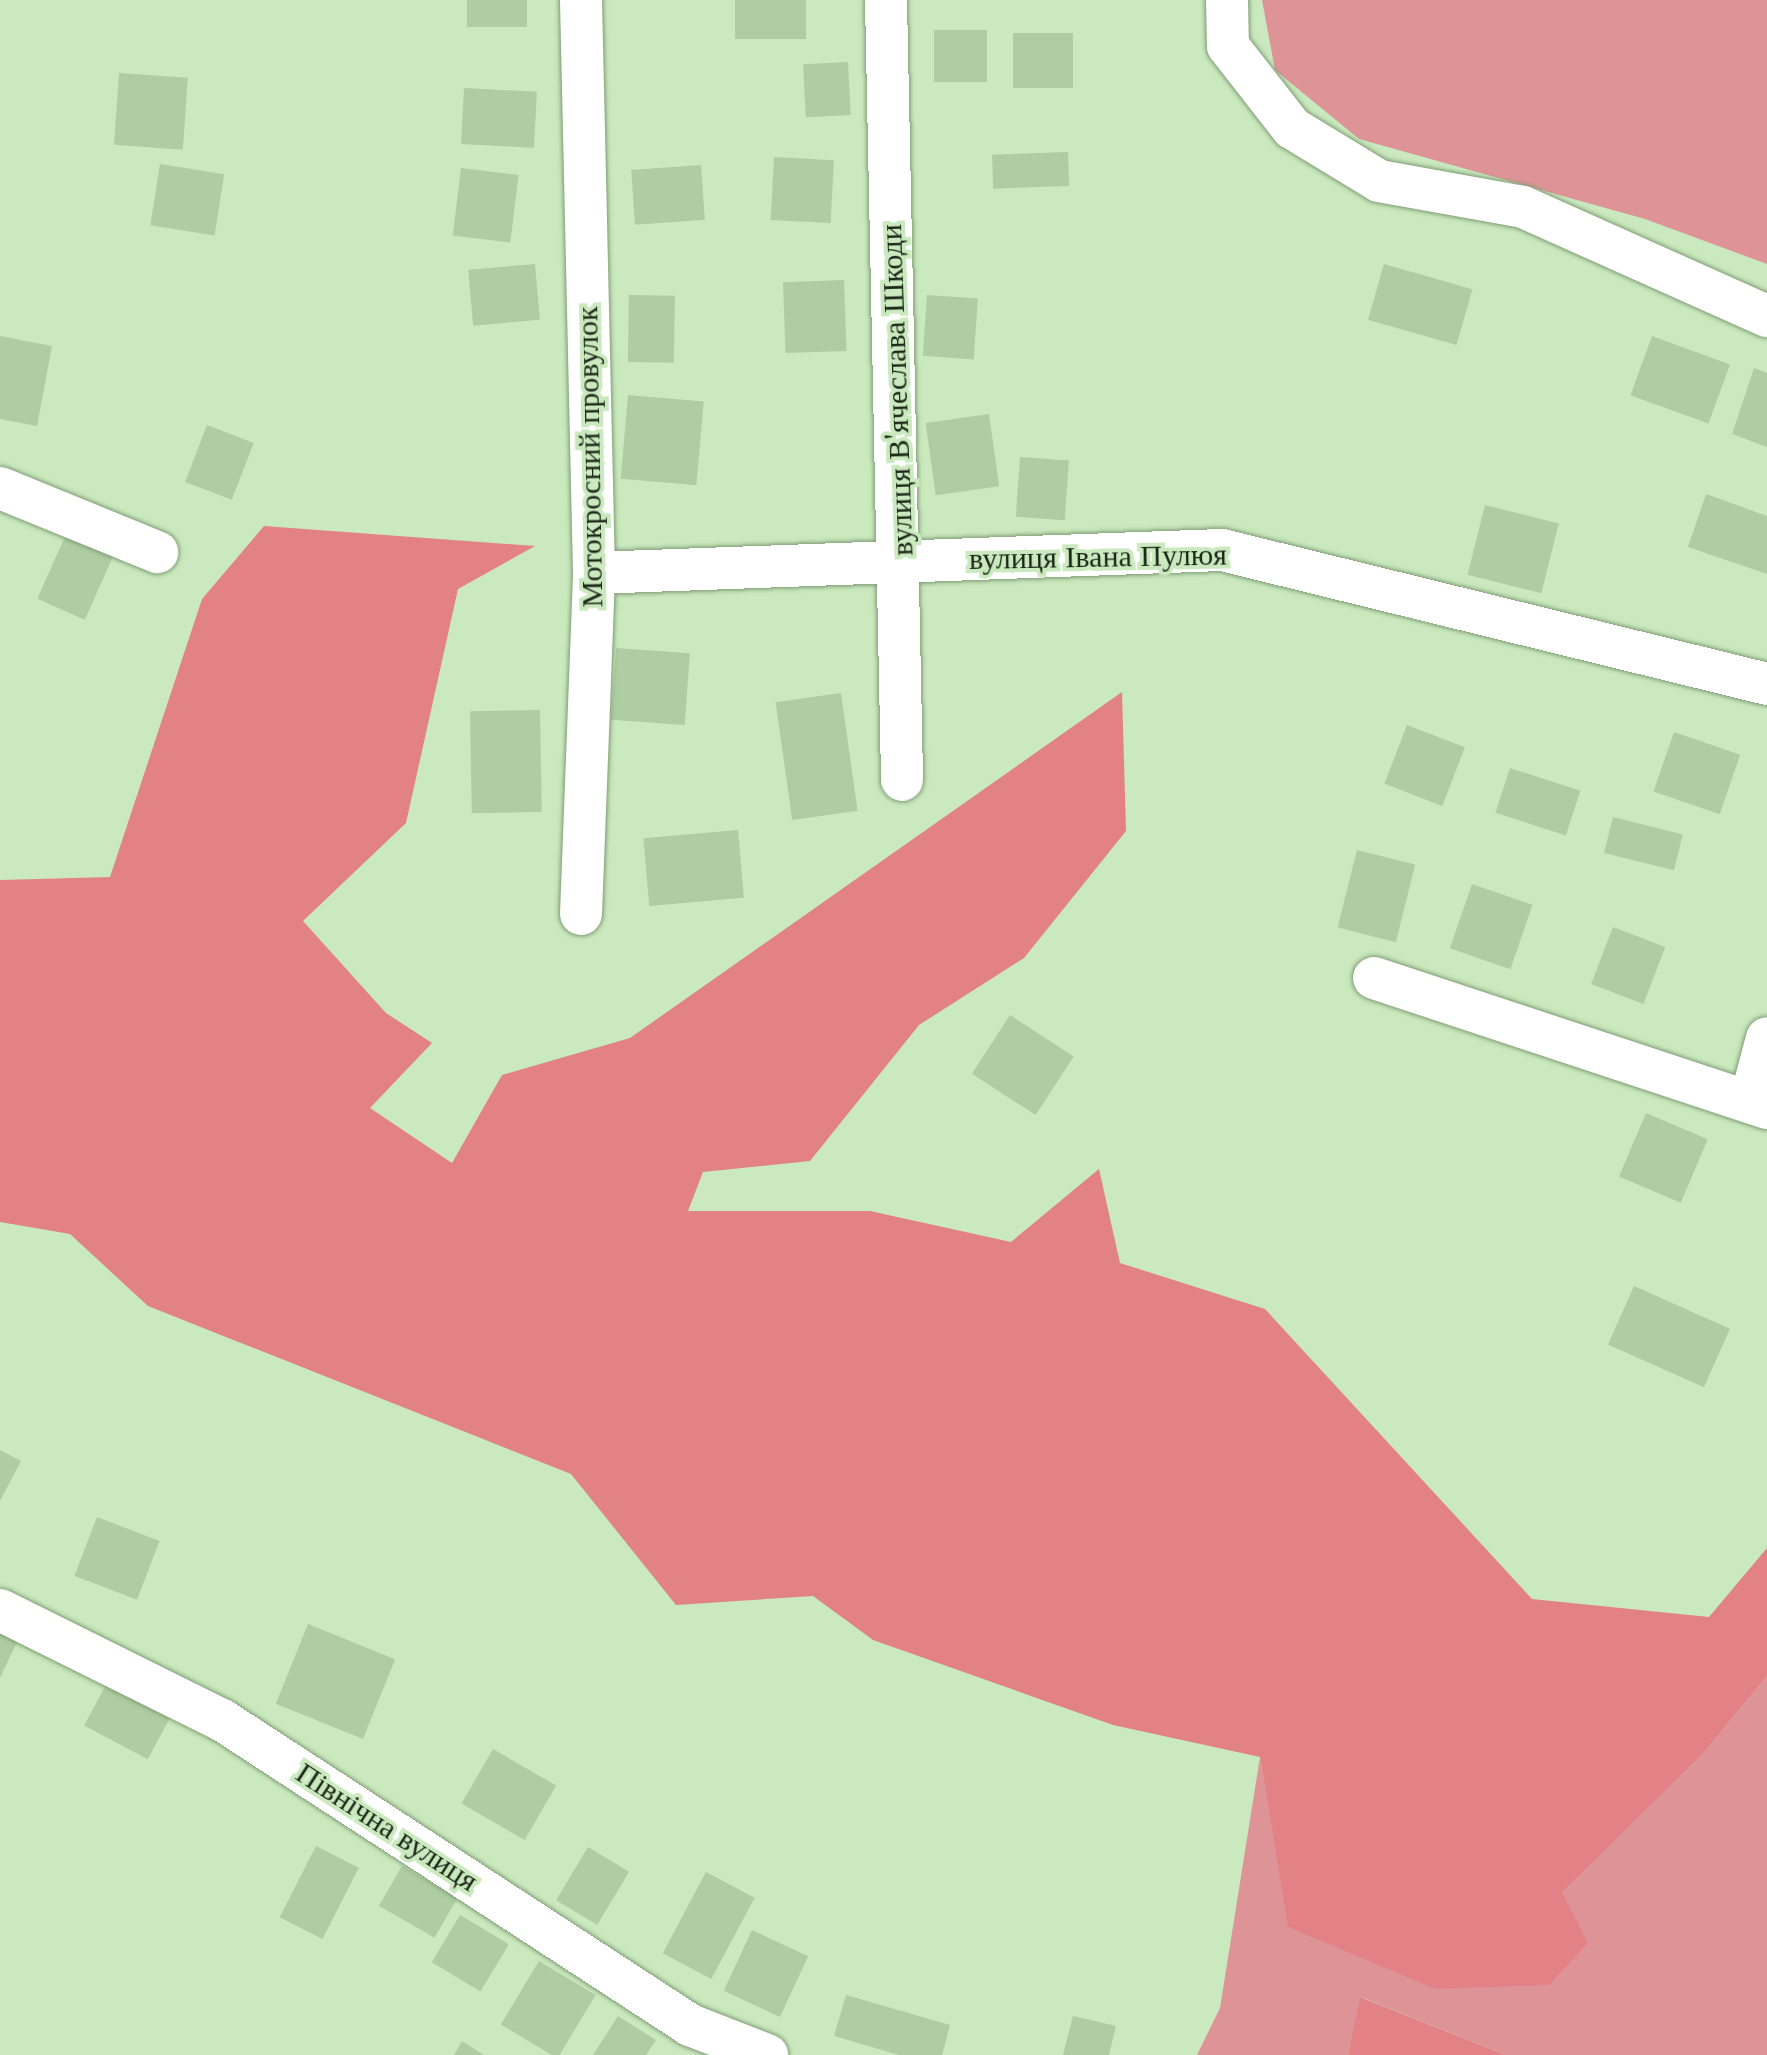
<!DOCTYPE html>
<html>
<head>
<meta charset="utf-8">
<style>
  body { margin:0 }
  #map { position:relative; width:1767px; height:2055px; overflow:hidden; background:#cae9be; font-family:"Libre Baskerville",serif }
  div>[style] { position:absolute }
  .green>* { inset:0; background:#de9497 }
  .forest>* { inset:0; background:#e28286 }
  .building>* { inset:0; background:#aecda3; transform-origin:0 0 }
  .roads { filter:drop-shadow(0 0 2px #809d76) drop-shadow(0 0 2px #809d76) }
  .street>* { height:42px; margin:-21px; padding:0 21px; transform-origin:21px; border-radius:21px; background:#fff }
  span { translate:-50% -50%; white-space:nowrap; text-align:center; line-height:1.15; -webkit-text-stroke:8px #cae9be; paint-order:stroke }
  .street-label { font-size:30px; color:#1c2718 }
</style>
</head>
<body>
<div id="map">
  <div class="green">
    <i style="clip-path:polygon(1262px 0,1767px 0,1767px 264px,1645px 219px,1359px 139px,1275px 70px)"></i>
    <i style="clip-path:polygon(1767px 1676px,1767px 2055px,1506px 2055px,1361px 1997px,1348px 2055px,1197px 2055px,1220px 2008px,1260px 1757px,1289px 1928px,1561px 1894px,1702px 1755px)"></i>
  </div>
  <div class="forest">
    <i style="clip-path:polygon(264px 526px,535px 546px,458px 589px,406px 823px,303px 921px,386px 1013px,432px 1043px,370px 1108px,452px 1163px,502px 1075px,630px 1038px,1122px 692px,1126px 831px,1024px 958px,919px 1025px,810px 1161px,703px 1172px,688px 1211px,870px 1211px,1011px 1242px,1099px 1169px,1120px 1263px,1265px 1309px,1532px 1599px,1709px 1617px,1767px 1548px,1767px 1676px,1702px 1755px,1562px 1893px,1588px 1943px,1549px 1985px,1435px 1989px,1288px 1927px,1260px 1757px,1113px 1725px,873px 1640px,813px 1596px,676px 1605px,571px 1474px,148px 1306px,70px 1234px,0 1222px,0 880px,110px 877px,202px 599px)"></i>
    <i style="clip-path:polygon(1360px 1997px,1506px 2055px,1348px 2055px)"></i>
  </div>
  <div class="building">
    <i style="left:467px;top:0;width:60px;height:27px"></i>
    <i style="left:735px;top:0;width:71px;height:39px"></i>
    <i style="left:934px;top:30px;width:53px;height:52px"></i>
    <i style="left:1013px;top:33px;width:60px;height:55px"></i>
    <i style="left:848px;top:62px;width:53px;height:45px;rotate:87deg"></i>
    <i style="left:119px;top:73px;width:69px;height:72px;rotate:4deg"></i>
    <i style="left:464px;top:88px;width:73px;height:56px;rotate:3deg"></i>
    <i style="left:1068px;top:152px;width:34px;height:76px;rotate:88deg"></i>
    <i style="left:774px;top:157px;width:60px;height:63px;rotate:3deg"></i>
    <i style="left:160px;top:164px;width:65px;height:62px;rotate:9deg"></i>
    <i style="left:701px;top:165px;width:55px;height:70px;rotate:86deg"></i>
    <i style="left:461px;top:168px;width:58px;height:68px;rotate:7deg"></i>
    <i style="left:535px;top:264px;width:56px;height:67px;rotate:85deg"></i>
    <i style="left:1384px;top:264px;width:92px;height:58px;rotate:16deg"></i>
    <i style="left:844px;top:280px;width:71px;height:61px;rotate:88deg"></i>
    <i style="left:629px;top:295px;width:46px;height:67px;rotate:1deg"></i>
    <i style="left:927px;top:295px;width:51px;height:61px;rotate:4deg"></i>
    <i style="clip-path:polygon(0 336px,52px 346px,37px 426px,0 419px)"></i>
    <i style="left:1652px;top:336px;width:83px;height:63px;rotate:20deg"></i>
    <i style="clip-path:polygon(1754px 368px,1767px 373px,1767px 447px,1732px 434px)"></i>
    <i style="left:628px;top:395px;width:76px;height:84px;rotate:5deg"></i>
    <i style="left:989px;top:414px;width:73px;height:64px;rotate:82deg"></i>
    <i style="left:207px;top:425px;width:50px;height:61px;rotate:21deg"></i>
    <i style="left:1020px;top:457px;width:49px;height:60px;rotate:4deg"></i>
    <i style="clip-path:polygon(1706px 494px,1767px 516px,1767px 574px,1688px 547px)"></i>
    <i style="left:1485px;top:505px;width:76px;height:72px;rotate:14deg"></i>
    <i style="left:67px;top:532px;width:52px;height:73px;rotate:24deg"></i>
    <i style="left:616px;top:648px;width:74px;height:72px;rotate:4deg"></i>
    <i style="left:841px;top:693px;width:119px;height:66px;rotate:82deg"></i>
    <i style="left:540px;top:710px;width:102px;height:70px;rotate:89deg"></i>
    <i style="left:1407px;top:725px;width:62px;height:63px;rotate:21deg"></i>
    <i style="left:1674px;top:732px;width:70px;height:63px;rotate:19deg"></i>
    <i style="left:1510px;top:768px;width:74px;height:47px;rotate:18deg"></i>
    <i style="left:1613px;top:817px;width:72px;height:37px;rotate:14deg"></i>
    <i style="left:738px;top:830px;width:68px;height:95px;rotate:85deg"></i>
    <i style="left:1357px;top:850px;width:60px;height:80px;rotate:14deg"></i>
    <i style="left:1472px;top:884px;width:64px;height:68px;rotate:19deg"></i>
    <i style="left:1613px;top:927px;width:56px;height:61px;rotate:21deg"></i>
    <i style="left:1010px;top:1015px;width:76px;height:70px;rotate:33deg"></i>
    <i style="left:1646px;top:1113px;width:67px;height:69px;rotate:23deg"></i>
    <i style="left:1634px;top:1286px;width:105px;height:64px;rotate:24deg"></i>
    <i style="clip-path:polygon(0 1450px,21px 1461px,0 1501px)"></i>
    <i style="left:97px;top:1517px;width:67px;height:63px;rotate:21deg"></i>
    <i style="left:308px;top:1624px;width:94px;height:86px;rotate:22deg"></i>
    <i style="clip-path:polygon(0 1632px,18px 1640px,0 1678px)"></i>
    <i style="left:110px;top:1677px;width:72px;height:55px;rotate:28deg"></i>
    <i style="left:493px;top:1749px;width:73px;height:63px;rotate:30deg"></i>
    <i style="left:316px;top:1846px;width:48px;height:80px;rotate:27deg"></i>
    <i style="left:588px;top:1847px;width:48px;height:62px;rotate:31deg"></i>
    <i style="left:402px;top:1866px;width:64px;height:46px;rotate:30deg"></i>
    <i style="left:706px;top:1872px;width:55px;height:92px;rotate:28deg"></i>
    <i style="left:460px;top:1915px;width:57px;height:55px;rotate:31deg"></i>
    <i style="left:752px;top:1930px;width:62px;height:67px;rotate:25deg"></i>
    <i style="left:539px;top:1961px;width:66px;height:74px;rotate:31deg"></i>
    <i style="clip-path:polygon(846px 1995px,950px 2025px,942px 2055px,899px 2055px,834px 2036px)"></i>
    <i style="clip-path:polygon(618px 2016px,656px 2040px,646px 2055px,593px 2055px)"></i>
    <i style="clip-path:polygon(1073px 2016px,1116px 2026px,1109px 2055px,1063px 2055px)"></i>
    <i style="clip-path:polygon(462px 2041px,484px 2055px,454px 2055px)"></i>
  </div>
  <div class="roads">
    <div class="street">
      <i style="left:886px;top:0;width:780px;rotate:88.82deg"></i>
      <i style="left:1227px;top:0;width:46px;rotate:88.8deg"></i>
      <i style="left:1228px;top:46px;width:104px;rotate:52deg"></i>
      <i style="left:1292px;top:128px;width:102px;rotate:31.3deg"></i>
      <i style="left:1379px;top:181px;width:146px;rotate:10.2deg"></i>
      <i style="left:1523px;top:207px;width:267px;rotate:24.1deg"></i>
      <i style="left:0;top:488px;width:170px;rotate:22.2deg"></i>
      <i style="left:594px;top:573px;width:628px;rotate:-2.1deg"></i>
      <i style="left:1222px;top:550px;width:561px;rotate:13.81deg"></i>
      <i style="left:581px;top:914px;width:341px;rotate:-87.8deg"></i>
      <i style="left:594px;top:573px;width:573px;rotate:-91.3deg"></i>
      <i style="left:1374px;top:978px;width:414px;rotate:18.3deg"></i>
      <i style="left:1750px;top:1102px;width:66px;rotate:-75.1deg"></i>
      <i style="left:0;top:1610px;width:248px;rotate:26.4deg"></i>
      <i style="left:222px;top:1720px;width:559px;rotate:33.09deg"></i>
      <i style="left:690px;top:2025px;width:83px;rotate:21.3deg"></i>
    </div>
  </div>
  <div class="street-label">
    <span style="left:897px;top:390px;rotate:-92deg">вулиця В'ячеслава Шкоди</span>
    <span style="left:590px;top:457px;rotate:-91deg">Мотокросний провулок</span>
    <span style="left:1098px;top:557px;rotate:-1deg">вулиця Івана Пулюя</span>
    <span style="left:387px;top:1827px;rotate:33deg">Північна вулиця</span>
  </div>
</div>
</body>
</html>
